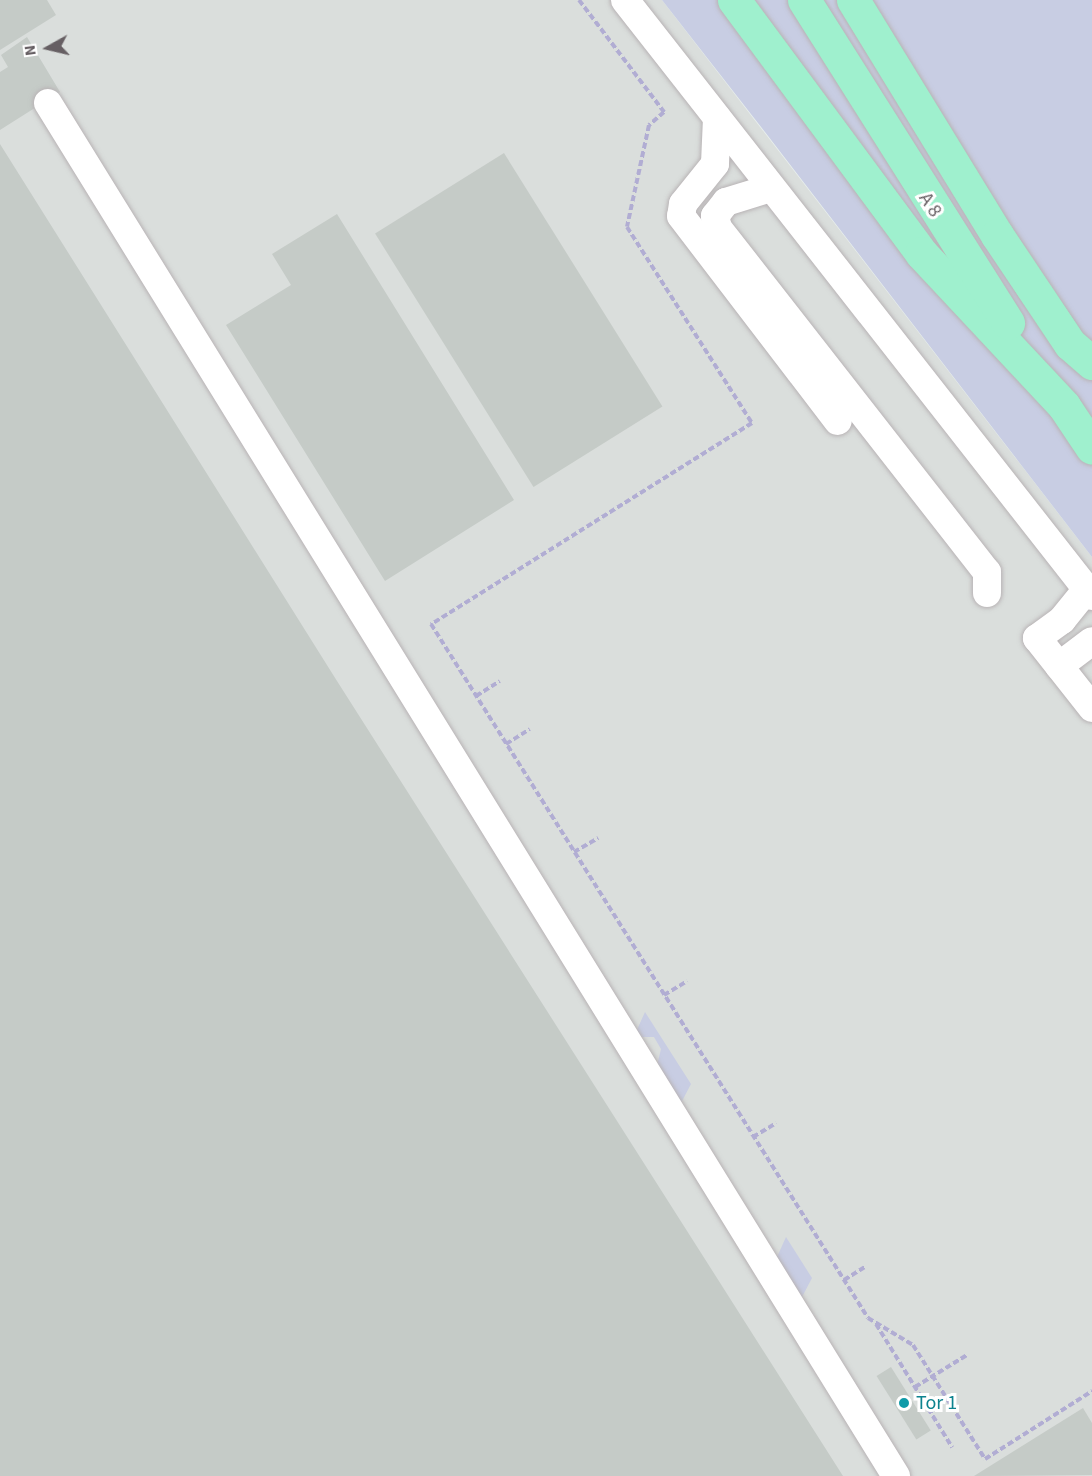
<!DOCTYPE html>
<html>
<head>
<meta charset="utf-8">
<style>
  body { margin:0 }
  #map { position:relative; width:1092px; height:1476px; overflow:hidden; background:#e8efed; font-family:"Source Sans 3",sans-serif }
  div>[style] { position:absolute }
  .industrial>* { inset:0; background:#dadedc }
  .green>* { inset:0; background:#c8cde3 }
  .building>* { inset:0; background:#c5cbc7; transform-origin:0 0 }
  .path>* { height:4px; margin-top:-2px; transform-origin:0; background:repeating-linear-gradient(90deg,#b1add3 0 6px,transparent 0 9px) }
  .roads { filter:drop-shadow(0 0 2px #b8b3b5) drop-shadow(0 0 2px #b8b3b5) }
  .minor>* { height:28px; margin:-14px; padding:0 14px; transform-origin:14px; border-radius:14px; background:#fff }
  .highway>* { height:33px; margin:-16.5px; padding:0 16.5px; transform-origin:16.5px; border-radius:16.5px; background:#9ff0ce }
  .dots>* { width:16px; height:16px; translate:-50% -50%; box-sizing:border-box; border:3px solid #fff; border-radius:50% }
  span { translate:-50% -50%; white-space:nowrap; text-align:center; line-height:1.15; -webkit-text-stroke:6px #fff; paint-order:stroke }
  .street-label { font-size:20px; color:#665f63 }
  .culture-label { font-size:20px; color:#0d838f }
  .left { translate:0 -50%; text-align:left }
  .north { position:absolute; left:18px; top:18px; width:60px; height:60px; -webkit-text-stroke:4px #fff; paint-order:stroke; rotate:262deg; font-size:16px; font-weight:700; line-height:24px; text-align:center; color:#665f63 }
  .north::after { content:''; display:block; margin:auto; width:21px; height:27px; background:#665f63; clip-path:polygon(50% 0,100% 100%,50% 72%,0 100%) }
</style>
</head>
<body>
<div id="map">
  <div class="industrial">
    <i style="clip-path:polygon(0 0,662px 0,1092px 557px,1092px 1476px,0 1476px)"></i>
  </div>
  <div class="green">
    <i style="clip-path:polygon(662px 0,1092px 0,1092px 557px,765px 132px)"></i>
    <i style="clip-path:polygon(645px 1012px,691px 1084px,681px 1103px,657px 1065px,661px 1049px,654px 1037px,639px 1037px,636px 1032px)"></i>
    <i style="clip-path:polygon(786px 1237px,812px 1278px,802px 1297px,777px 1257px)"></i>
  </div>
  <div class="building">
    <i style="clip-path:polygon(0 0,47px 0,56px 15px,0 50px)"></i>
    <i style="clip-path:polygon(27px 37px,60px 92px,0 130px,0 72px,8px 67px,1px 55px)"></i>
    <i style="clip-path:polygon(0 144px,337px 681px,843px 1476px,0 1476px)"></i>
    <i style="left:504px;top:153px;width:299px;height:152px;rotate:58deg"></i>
    <i style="clip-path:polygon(337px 214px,514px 500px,385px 581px,226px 325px,291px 285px,272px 254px)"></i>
    <i style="left:891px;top:1367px;width:75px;height:17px;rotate:58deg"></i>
    <i style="clip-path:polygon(1083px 1408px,1092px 1423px,1092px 1475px,974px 1476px)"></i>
  </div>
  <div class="path">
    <i style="left:579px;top:0;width:141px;rotate:52.8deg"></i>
    <i style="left:664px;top:112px;width:20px;rotate:139deg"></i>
    <i style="left:649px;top:125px;width:104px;rotate:102.2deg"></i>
    <i style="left:627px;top:227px;width:232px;rotate:57.5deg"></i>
    <i style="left:752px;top:423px;width:379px;rotate:147.9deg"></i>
    <i style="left:431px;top:624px;width:820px;rotate:57.8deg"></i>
    <i style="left:868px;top:1318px;width:52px;rotate:31deg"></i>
    <i style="left:913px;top:1345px;width:135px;rotate:57.7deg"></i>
    <i style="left:985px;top:1459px;width:127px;rotate:-32.4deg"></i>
    <i style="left:476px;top:696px;width:28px;rotate:-32deg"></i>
    <i style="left:506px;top:744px;width:28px;rotate:-32deg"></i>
    <i style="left:574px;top:852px;width:28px;rotate:-30deg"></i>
    <i style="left:664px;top:995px;width:27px;rotate:-31deg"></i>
    <i style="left:753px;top:1137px;width:27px;rotate:-31deg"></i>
    <i style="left:844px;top:1280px;width:25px;rotate:-32deg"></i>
    <i style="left:876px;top:1324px;width:145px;rotate:58.3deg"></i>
    <i style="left:915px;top:1387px;width:61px;rotate:-31.6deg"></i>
  </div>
  <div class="roads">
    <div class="minor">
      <i style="left:625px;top:0;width:757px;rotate:51.92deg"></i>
      <i style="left:48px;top:103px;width:1614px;rotate:58.3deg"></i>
      <i style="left:717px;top:118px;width:46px;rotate:92.5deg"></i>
      <i style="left:715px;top:164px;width:51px;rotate:128.7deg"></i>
      <i style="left:683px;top:204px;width:12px;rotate:99deg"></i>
      <i style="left:681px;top:216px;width:258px;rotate:52.6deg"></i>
      <i style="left:771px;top:188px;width:47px;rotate:162.7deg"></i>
      <i style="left:726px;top:202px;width:18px;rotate:128deg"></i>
      <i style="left:715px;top:216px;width:12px;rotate:76deg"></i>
      <i style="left:718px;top:228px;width:437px;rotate:52deg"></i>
      <i style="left:987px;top:572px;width:21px;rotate:90deg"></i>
      <i style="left:1087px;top:589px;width:40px;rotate:129deg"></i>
      <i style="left:1062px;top:620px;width:31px;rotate:144deg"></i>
      <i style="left:1037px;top:638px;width:89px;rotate:51.8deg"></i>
      <i style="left:1059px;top:666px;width:41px;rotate:-37.1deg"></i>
    </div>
    <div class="highway">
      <i style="left:734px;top:0;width:315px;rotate:53.5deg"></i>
      <i style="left:921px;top:253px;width:209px;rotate:46.9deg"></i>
      <i style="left:1064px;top:406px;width:50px;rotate:56.3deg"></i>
      <i style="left:804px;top:0;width:382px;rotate:57.7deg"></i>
      <i style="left:853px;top:0;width:276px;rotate:58.5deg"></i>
      <i style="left:997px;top:235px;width:131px;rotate:56.2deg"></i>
      <i style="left:1070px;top:344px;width:29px;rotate:41deg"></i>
    </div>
  </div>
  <div class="dots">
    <i style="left:904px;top:1403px;background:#0f9aa8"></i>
  </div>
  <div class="street-label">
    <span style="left:930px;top:205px;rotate:57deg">A 8</span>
  </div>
  <div class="culture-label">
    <span class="left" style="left:916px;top:1403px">Tor 1</span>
  </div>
  <div class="north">N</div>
</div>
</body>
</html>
